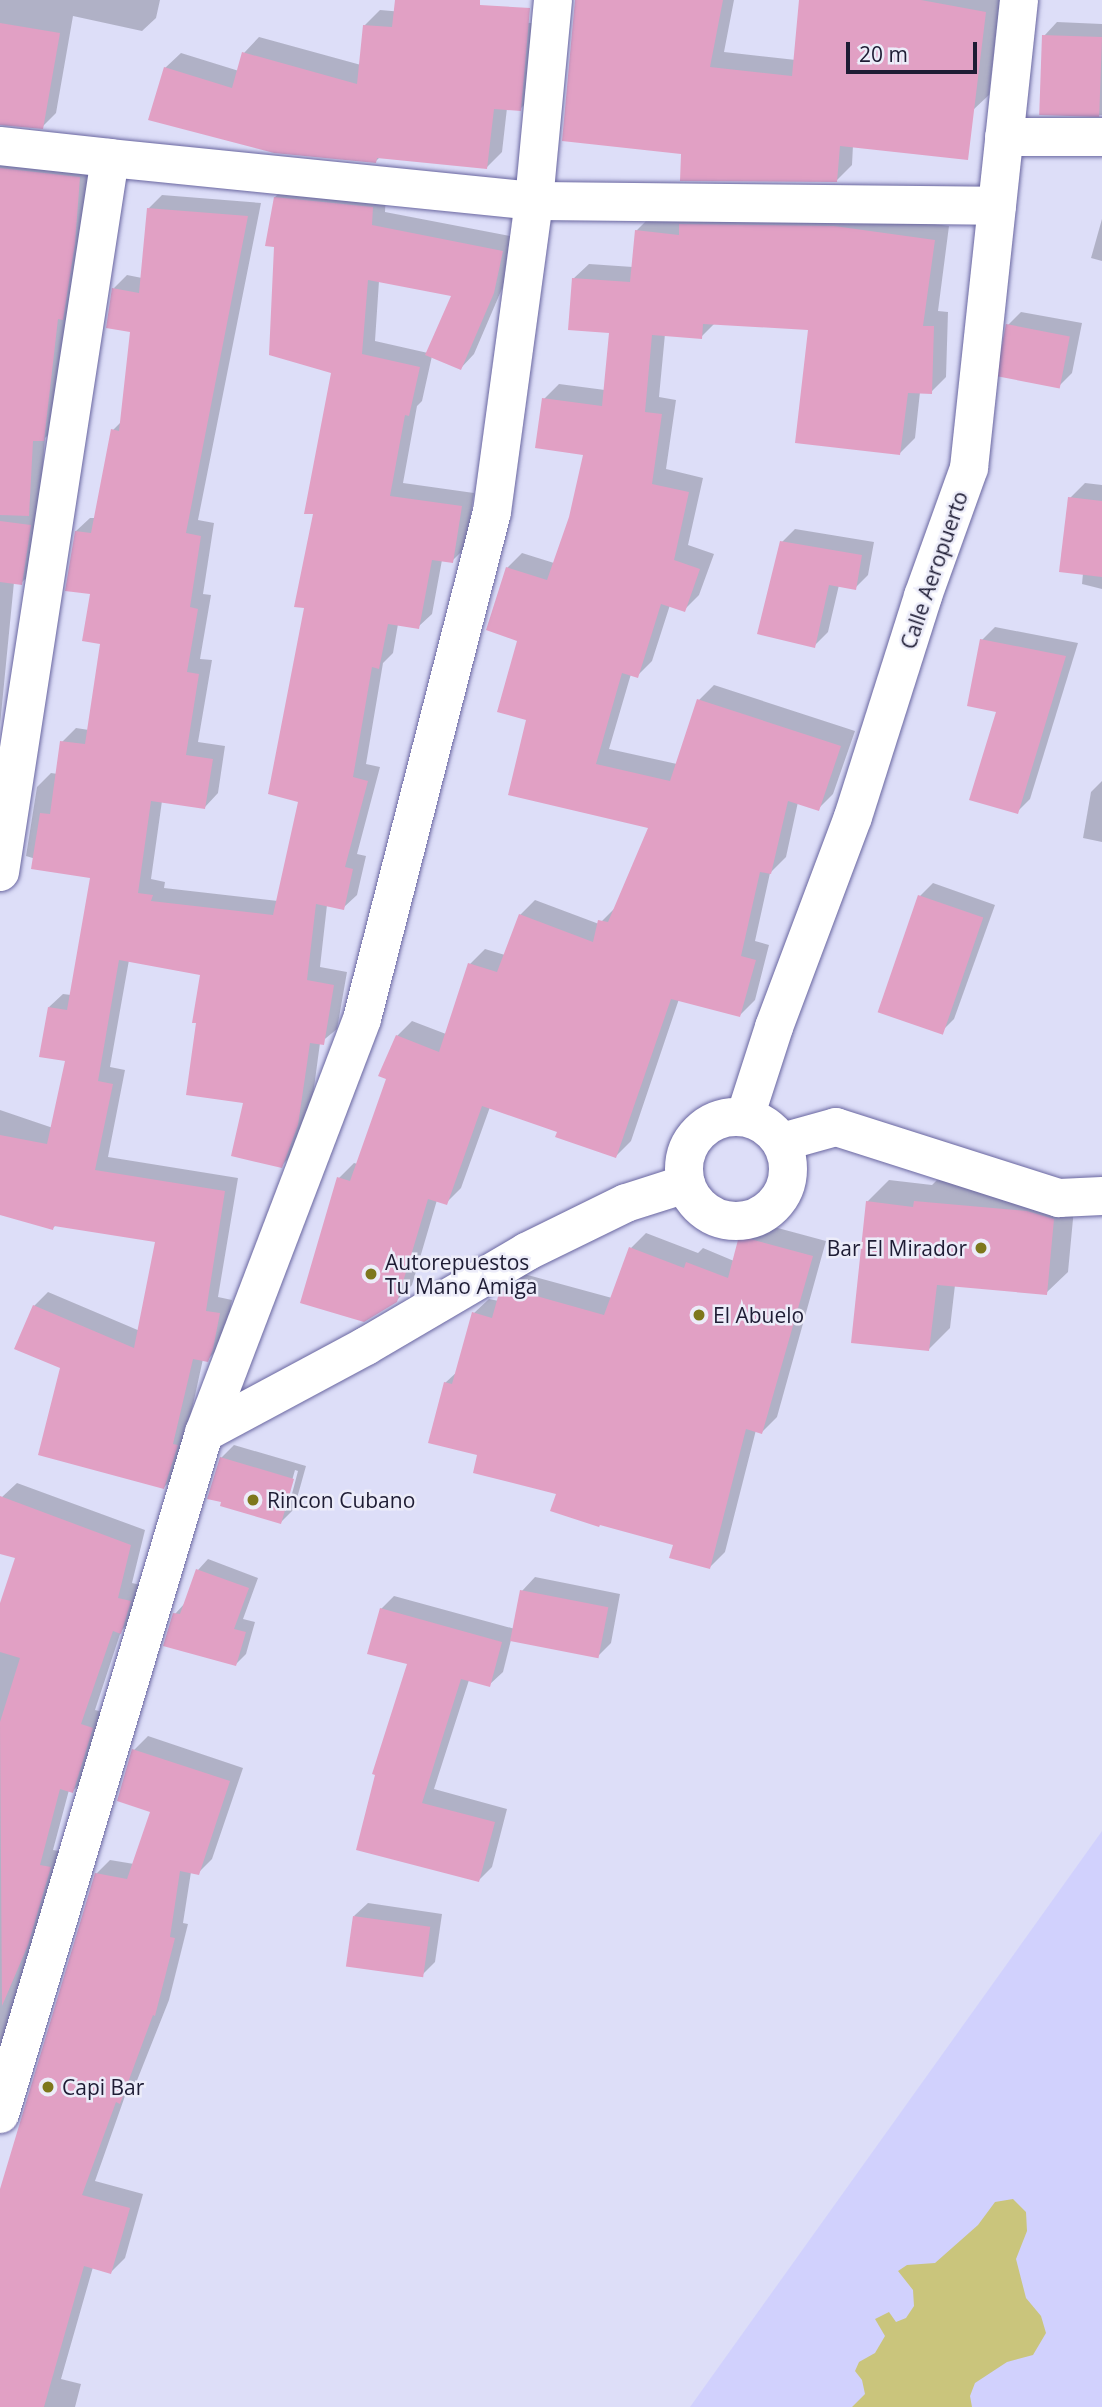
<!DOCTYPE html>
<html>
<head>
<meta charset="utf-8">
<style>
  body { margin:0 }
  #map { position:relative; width:1102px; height:2407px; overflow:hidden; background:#dddef8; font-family:"Open Sans",sans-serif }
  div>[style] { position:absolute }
  .built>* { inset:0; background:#d1d1fd }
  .green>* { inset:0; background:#cac57c }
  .shadow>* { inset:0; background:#0003 }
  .building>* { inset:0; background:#e1a0c4; transform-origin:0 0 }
  .roads { filter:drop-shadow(0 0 2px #6966a0) drop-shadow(0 0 2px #6966a0) }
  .street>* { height:38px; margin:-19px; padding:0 19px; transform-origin:19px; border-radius:19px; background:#fff }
  .street>.ring { margin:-19px; padding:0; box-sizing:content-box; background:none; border:38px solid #fff; border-radius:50% }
  .dots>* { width:19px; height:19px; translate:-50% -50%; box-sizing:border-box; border:4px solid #ececf9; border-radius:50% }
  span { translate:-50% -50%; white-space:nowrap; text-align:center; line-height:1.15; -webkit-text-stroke:5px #ececf9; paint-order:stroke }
  .street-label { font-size:21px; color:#1e1c34 }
  .poi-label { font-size:21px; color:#1e1c34 }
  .right { translate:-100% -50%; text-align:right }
  .left { translate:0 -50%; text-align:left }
  .scale { position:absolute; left:846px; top:42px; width:131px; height:32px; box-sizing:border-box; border:4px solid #1e1c34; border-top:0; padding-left:9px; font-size:21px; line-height:24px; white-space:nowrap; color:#1e1c34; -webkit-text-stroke:5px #ececf9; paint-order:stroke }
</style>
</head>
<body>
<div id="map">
  <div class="built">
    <i style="clip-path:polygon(1102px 1831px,1102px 2407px,690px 2407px)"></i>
  </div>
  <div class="green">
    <i style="clip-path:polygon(1013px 2199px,1026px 2212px,1027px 2231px,1016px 2259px,1026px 2298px,1041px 2316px,1046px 2333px,1033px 2355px,1007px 2362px,975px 2383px,970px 2396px,972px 2407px,852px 2407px,865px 2394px,862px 2380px,855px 2371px,859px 2362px,875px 2353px,885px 2336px,875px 2319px,889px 2312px,896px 2322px,906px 2318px,914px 2306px,913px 2290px,898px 2271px,907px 2265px,935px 2263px,978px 2225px,995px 2202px)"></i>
  </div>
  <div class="shadow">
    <i style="clip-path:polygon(0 0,160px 0,156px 18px,142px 31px,73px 16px,56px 113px,42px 127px,0 125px)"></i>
    <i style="clip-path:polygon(576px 0,734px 0,724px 52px,796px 60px,801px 0,1000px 0,989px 95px,973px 110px,853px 145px,852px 165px,836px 181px,683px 153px)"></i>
    <i style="clip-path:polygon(380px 10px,542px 24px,535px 94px,520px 109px,507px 108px,502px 152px,487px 167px,380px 157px,376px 161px,165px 68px,181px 53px,239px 71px,244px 53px,259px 37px,361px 65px,364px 26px)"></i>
    <i style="clip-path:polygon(1057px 22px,1102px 24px,1102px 115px,1041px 113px,1044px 36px)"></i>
    <i style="clip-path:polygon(0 150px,93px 164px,57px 426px,45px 438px,35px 570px,21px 583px,14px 582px,0 725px)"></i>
    <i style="clip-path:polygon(evenodd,289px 184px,386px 194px,385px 212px,515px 237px,507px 277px,474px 354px,461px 368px,432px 356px,422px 401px,417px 406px,403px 483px,474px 493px,466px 547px,452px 561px,442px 560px,432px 614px,418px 627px,398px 624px,393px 653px,383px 663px,366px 764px,380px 767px,357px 854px,366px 856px,357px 895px,343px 908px,327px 905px,320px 967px,347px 972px,337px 1029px,320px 1043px,311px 1110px,295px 1152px,281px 1166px,245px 1101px,202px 973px,129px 960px,110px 1067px,125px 1070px,108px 1157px,238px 1178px,218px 1297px,232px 1300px,226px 1333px,221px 1346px,207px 1360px,203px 1359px,178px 1473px,164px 1487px,62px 1367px,34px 1306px,48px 1292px,140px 1331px,157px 1240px,57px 1224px,53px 1228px,0 1213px,0 1110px,53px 1128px,67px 1060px,49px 1007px,63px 994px,71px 995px,92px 876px,26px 856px,37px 787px,51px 773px,58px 774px,62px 742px,76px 728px,89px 730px,102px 643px,76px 531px,90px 518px,96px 518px,113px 430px,122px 421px,132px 331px,114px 288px,127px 275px,142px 278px,148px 209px,162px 195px,261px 203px,198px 520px,214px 523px,203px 594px,211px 595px,200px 659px,212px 660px,198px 742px,225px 746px,218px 793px,205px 807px,162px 801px,151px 879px,165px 882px,164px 888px,278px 901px,300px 801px,306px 607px,333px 372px,276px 245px,275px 197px,289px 184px,379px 281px,453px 294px,428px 353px,375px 341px,379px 281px)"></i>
    <i style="clip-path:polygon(850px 212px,949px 226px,938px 311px,948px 312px,946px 377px,931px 392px,920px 392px,915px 438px,900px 453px,810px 328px,715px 323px,701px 337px,665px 334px,659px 397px,676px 400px,666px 469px,703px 478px,688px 545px,714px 554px,699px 595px,684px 610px,670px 605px,652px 661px,637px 676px,631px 674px,609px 749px,677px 764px,699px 700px,714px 685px,855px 731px,833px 794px,818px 809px,798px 802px,786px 857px,770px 873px,755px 941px,769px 945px,755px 1000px,740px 1015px,679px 999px,631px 1141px,616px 1156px,559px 1131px,490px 1107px,461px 1188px,446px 1203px,437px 1200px,412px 1285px,396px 1301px,339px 1178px,354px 1163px,358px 1164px,388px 1078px,397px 1036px,412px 1021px,446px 1034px,470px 964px,485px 949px,505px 955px,520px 915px,535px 900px,599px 924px,617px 906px,651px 826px,528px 719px,520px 639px,507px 568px,522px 553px,554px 563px,570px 517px,585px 453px,544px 399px,559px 384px,605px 390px,611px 331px,573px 279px,589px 264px,633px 267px,636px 231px,651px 216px)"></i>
    <i style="clip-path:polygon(1102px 219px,1102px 261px,1091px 258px)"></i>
    <i style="clip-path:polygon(1021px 312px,1082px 323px,1072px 373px,1059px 386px,1008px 325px)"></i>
    <i style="clip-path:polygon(1085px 483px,1102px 485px,1102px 589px,1082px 584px,1083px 573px,1070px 498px)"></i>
    <i style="clip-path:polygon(795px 529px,874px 542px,868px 575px,855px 588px,839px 585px,828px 632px,814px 646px,782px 542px)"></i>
    <i style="clip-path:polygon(995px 627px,1078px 643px,1030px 799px,1017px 812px,982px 640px)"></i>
    <i style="clip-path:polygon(1102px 781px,1102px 842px,1083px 838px,1091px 792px)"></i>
    <i style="clip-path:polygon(933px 883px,995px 905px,954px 1019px,941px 1032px,920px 896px)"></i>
    <i style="clip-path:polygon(889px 1180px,932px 1185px,937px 1180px,1049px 1190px,1075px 1198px,1068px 1272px,1046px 1293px,955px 1285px,950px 1328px,929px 1349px,867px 1202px)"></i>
    <i style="clip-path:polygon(756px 1222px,826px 1241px,777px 1417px,762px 1432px,756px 1430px,725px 1552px,710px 1567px,675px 1544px,479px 1454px,445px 1383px,458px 1371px,474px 1313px,489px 1299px,499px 1301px,500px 1294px,524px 1274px,612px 1298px,631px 1248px,646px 1233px,698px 1253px,703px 1248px,734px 1261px,741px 1237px)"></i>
    <i style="clip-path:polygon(evenodd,234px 1445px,306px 1466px,294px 1509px,281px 1522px,221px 1458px,234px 1445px,295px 1470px,298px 1471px,288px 1509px,284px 1509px,295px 1470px)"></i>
    <i style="clip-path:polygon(17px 1483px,145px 1530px,132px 1583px,145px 1586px,135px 1617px,121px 1631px,95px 1710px,106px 1713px,87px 1776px,73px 1791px,69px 1790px,53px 1850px,65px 1852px,0 2059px,0 1609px,17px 1556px,0 1552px,0 1504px,2px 1497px)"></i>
    <i style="clip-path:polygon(208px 1559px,258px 1578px,243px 1619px,255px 1622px,246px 1654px,236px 1664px,175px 1614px,185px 1603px,198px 1570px)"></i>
    <i style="clip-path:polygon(535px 1577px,620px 1594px,611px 1643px,598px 1656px,511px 1640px,503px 1672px,489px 1685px,469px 1680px,434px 1789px,507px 1809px,492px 1867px,479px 1880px,358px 1848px,409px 1663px,381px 1609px,394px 1596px,515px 1629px,522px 1591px)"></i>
    <i style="clip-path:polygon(148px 1736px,243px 1768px,212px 1859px,198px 1873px,191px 1872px,183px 1923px,188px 1924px,169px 2000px,134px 2088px,125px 2096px,95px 2181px,143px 2194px,125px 2258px,111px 2272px,93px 2267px,61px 2379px,81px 2384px,75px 2407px,0 2407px,0 2197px,96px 1874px,110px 1860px,134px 1864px,152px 1811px,134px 1750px)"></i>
    <i style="clip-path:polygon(368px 1903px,442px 1914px,435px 1962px,422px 1975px,354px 1916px)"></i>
  </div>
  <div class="building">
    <i style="clip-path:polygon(395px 0,480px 0,480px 5px,530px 8px,521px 111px,494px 109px,487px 169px,377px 158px,376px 163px,274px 153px,148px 120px,164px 67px,232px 88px,242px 52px,357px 84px,363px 25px,392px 27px)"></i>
    <i style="clip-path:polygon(575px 0,723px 0,710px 67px,792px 76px,799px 0,921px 0,986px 12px,968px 160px,840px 146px,837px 182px,680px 181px,681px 154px,562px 141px)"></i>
    <i style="clip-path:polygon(0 23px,60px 33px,43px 129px,0 125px)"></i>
    <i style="left:1042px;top:35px;width:60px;height:80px;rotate:2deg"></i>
    <i style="clip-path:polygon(0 168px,80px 177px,75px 244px,63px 320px,58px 319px,44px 441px,33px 441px,29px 516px,0 515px)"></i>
    <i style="clip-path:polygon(274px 197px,373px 207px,372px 225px,503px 251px,494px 293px,461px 370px,425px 355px,451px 296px,368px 280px,362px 354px,420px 367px,409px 416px,405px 415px,390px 496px,462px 506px,453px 563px,432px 560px,419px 629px,388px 624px,379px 669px,372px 667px,353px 777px,368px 781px,345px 867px,353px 869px,344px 910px,316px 904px,307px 980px,334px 985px,324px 1045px,310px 1043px,298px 1125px,282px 1168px,231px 1156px,243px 1103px,186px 1095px,196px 1023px,192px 1023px,200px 975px,119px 960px,98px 1081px,113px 1084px,95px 1170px,225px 1191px,206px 1311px,220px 1313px,213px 1349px,208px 1362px,193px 1359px,173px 1444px,178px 1445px,164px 1489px,38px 1455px,60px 1368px,14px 1349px,33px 1305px,134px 1348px,155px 1242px,54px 1226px,53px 1230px,0 1215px,0 1135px,47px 1144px,65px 1061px,39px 1057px,48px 1007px,67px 1010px,90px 878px,31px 869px,40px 813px,50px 814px,60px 741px,85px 744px,100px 644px,82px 641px,90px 594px,65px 591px,75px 531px,91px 533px,111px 429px,119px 431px,130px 332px,106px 328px,112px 288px,139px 293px,147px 208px,248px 216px,186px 533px,201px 536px,190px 607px,198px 609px,187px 672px,199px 674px,186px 755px,213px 759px,205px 809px,151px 801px,138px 893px,153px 895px,151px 901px,273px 915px,298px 802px,268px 794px,304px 608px,294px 607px,313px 514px,304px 514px,331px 373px,269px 355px,274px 247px,265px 246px)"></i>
    <i style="clip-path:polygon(679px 224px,834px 226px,935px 240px,923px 326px,934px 326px,932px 394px,908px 393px,900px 455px,795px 443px,808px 330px,703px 324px,702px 339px,652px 335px,645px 412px,662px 414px,652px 484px,689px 492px,674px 560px,700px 569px,685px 612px,661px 604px,638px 678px,622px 673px,596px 764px,670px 781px,697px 699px,841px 746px,819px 811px,788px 801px,771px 874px,760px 872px,741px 956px,756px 960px,740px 1017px,671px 999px,616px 1158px,555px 1137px,557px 1132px,482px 1106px,447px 1205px,428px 1199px,397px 1302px,364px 1322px,300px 1303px,337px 1177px,350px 1181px,386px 1079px,378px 1076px,396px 1035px,439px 1052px,468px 963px,497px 972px,519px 914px,593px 942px,598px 920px,608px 922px,648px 828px,508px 795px,526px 720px,497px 712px,517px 641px,486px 630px,506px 567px,547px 580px,569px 517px,583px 455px,535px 448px,542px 398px,602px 406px,609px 333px,568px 330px,572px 278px,630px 282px,635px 230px,679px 235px)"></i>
    <i style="left:1006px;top:324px;width:65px;height:53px;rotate:11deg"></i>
    <i style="clip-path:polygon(1068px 497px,1102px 501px,1102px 577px,1059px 572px)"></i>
    <i style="clip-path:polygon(0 521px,31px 525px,22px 585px,0 582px)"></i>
    <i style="clip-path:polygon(780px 541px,862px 555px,856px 590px,829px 585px,815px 648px,757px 634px)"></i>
    <i style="clip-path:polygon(980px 639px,1066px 656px,1018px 814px,969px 800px,996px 712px,967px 706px)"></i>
    <i style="left:918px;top:895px;width:69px;height:124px;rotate:19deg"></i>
    <i style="clip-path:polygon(866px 1201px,913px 1207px,914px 1201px,1027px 1211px,1054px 1219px,1047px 1295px,937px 1285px,929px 1351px,851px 1343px)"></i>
    <i style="clip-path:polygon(739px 1236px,813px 1256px,762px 1434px,746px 1429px,710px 1569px,669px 1558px,673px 1545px,600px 1525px,599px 1527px,550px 1511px,556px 1494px,473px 1473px,477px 1455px,428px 1443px,444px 1382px,452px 1384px,472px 1312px,492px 1318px,499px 1293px,508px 1288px,604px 1315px,629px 1247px,684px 1268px,686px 1262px,728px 1278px)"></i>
    <i style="clip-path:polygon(220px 1457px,294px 1479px,281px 1524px,220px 1506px,221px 1502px,207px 1499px)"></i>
    <i style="clip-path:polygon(0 1496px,131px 1545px,118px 1598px,131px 1601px,121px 1634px,113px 1631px,81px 1724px,93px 1728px,73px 1793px,60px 1789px,40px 1865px,51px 1867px,28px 1945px,2px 2006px,0 1722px,20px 1658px,0 1652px,0 1603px,15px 1558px,0 1554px)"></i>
    <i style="clip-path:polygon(196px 1569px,249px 1588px,234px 1629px,246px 1632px,236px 1666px,163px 1646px,173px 1613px,180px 1614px)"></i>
    <i style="left:520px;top:1590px;width:90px;height:52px;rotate:11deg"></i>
    <i style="clip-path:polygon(380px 1608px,502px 1642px,490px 1687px,461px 1679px,422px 1803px,495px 1822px,479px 1882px,356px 1850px,375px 1775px,372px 1774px,407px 1664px,367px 1654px)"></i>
    <i style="clip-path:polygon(132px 1749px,230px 1781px,199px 1875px,180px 1871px,170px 1937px,175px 1938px,155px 2016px,153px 2015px,120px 2104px,116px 2102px,82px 2195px,130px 2208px,111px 2274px,84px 2266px,44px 2407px,0 2407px,0 2189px,95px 1873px,127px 1879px,150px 1812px,117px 1801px)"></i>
    <i style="left:353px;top:1916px;width:78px;height:51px;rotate:8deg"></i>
  </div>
  <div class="roads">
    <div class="street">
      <i style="left:1004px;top:137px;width:98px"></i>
      <i style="left:0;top:146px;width:111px;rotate:6.2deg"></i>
      <i style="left:0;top:872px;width:722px;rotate:-81.24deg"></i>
      <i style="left:110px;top:158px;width:426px;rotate:5.8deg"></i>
      <i style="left:534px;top:201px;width:463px;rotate:0.6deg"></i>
      <i style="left:745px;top:1117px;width:95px;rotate:-72.1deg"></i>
      <i style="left:774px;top:1027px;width:224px;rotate:-69.4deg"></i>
      <i style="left:853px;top:817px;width:232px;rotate:-72.4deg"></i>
      <i style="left:923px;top:596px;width:136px;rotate:-70.2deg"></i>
      <i style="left:969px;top:468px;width:471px;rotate:-83.9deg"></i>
      <i class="ring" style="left:684px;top:1117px;width:66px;height:66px"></i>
      <i style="left:782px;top:1142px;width:56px;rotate:-15.5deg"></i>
      <i style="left:836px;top:1127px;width:234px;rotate:17.7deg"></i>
      <i style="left:1059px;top:1198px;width:43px;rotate:-2.7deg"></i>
      <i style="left:204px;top:1433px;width:184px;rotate:-28.2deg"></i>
      <i style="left:366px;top:1346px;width:186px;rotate:-30.4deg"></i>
      <i style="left:526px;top:1252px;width:111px;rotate:-26.1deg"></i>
      <i style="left:626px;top:1203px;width:63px;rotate:-17.6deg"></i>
      <i style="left:0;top:2114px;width:711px;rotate:-73.32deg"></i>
      <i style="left:204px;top:1433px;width:443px;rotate:-69.1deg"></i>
      <i style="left:362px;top:1019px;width:523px;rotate:-75.62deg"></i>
      <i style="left:492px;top:512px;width:314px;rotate:-82.3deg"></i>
      <i style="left:534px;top:201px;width:202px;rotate:-84.6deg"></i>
    </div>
  </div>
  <div class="dots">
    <i style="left:981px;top:1248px;background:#7d771c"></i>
    <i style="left:371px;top:1274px;background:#7d771c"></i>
    <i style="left:699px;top:1315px;background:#7d771c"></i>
    <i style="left:253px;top:1500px;background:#7d771c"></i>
    <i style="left:48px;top:2087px;background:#7d771c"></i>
  </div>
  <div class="street-label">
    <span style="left:934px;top:570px;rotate:-71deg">Calle Aeropuerto</span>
  </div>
  <div class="poi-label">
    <span class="right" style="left:967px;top:1248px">Bar El Mirador</span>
    <span class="left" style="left:385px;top:1274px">Autorepuestos<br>Tu Mano Amiga</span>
    <span class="left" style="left:713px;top:1315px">El Abuelo</span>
    <span class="left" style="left:267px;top:1500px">Rincon Cubano</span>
    <span class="left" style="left:62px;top:2087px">Capi Bar</span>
  </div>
  <div class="scale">20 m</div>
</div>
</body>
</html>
